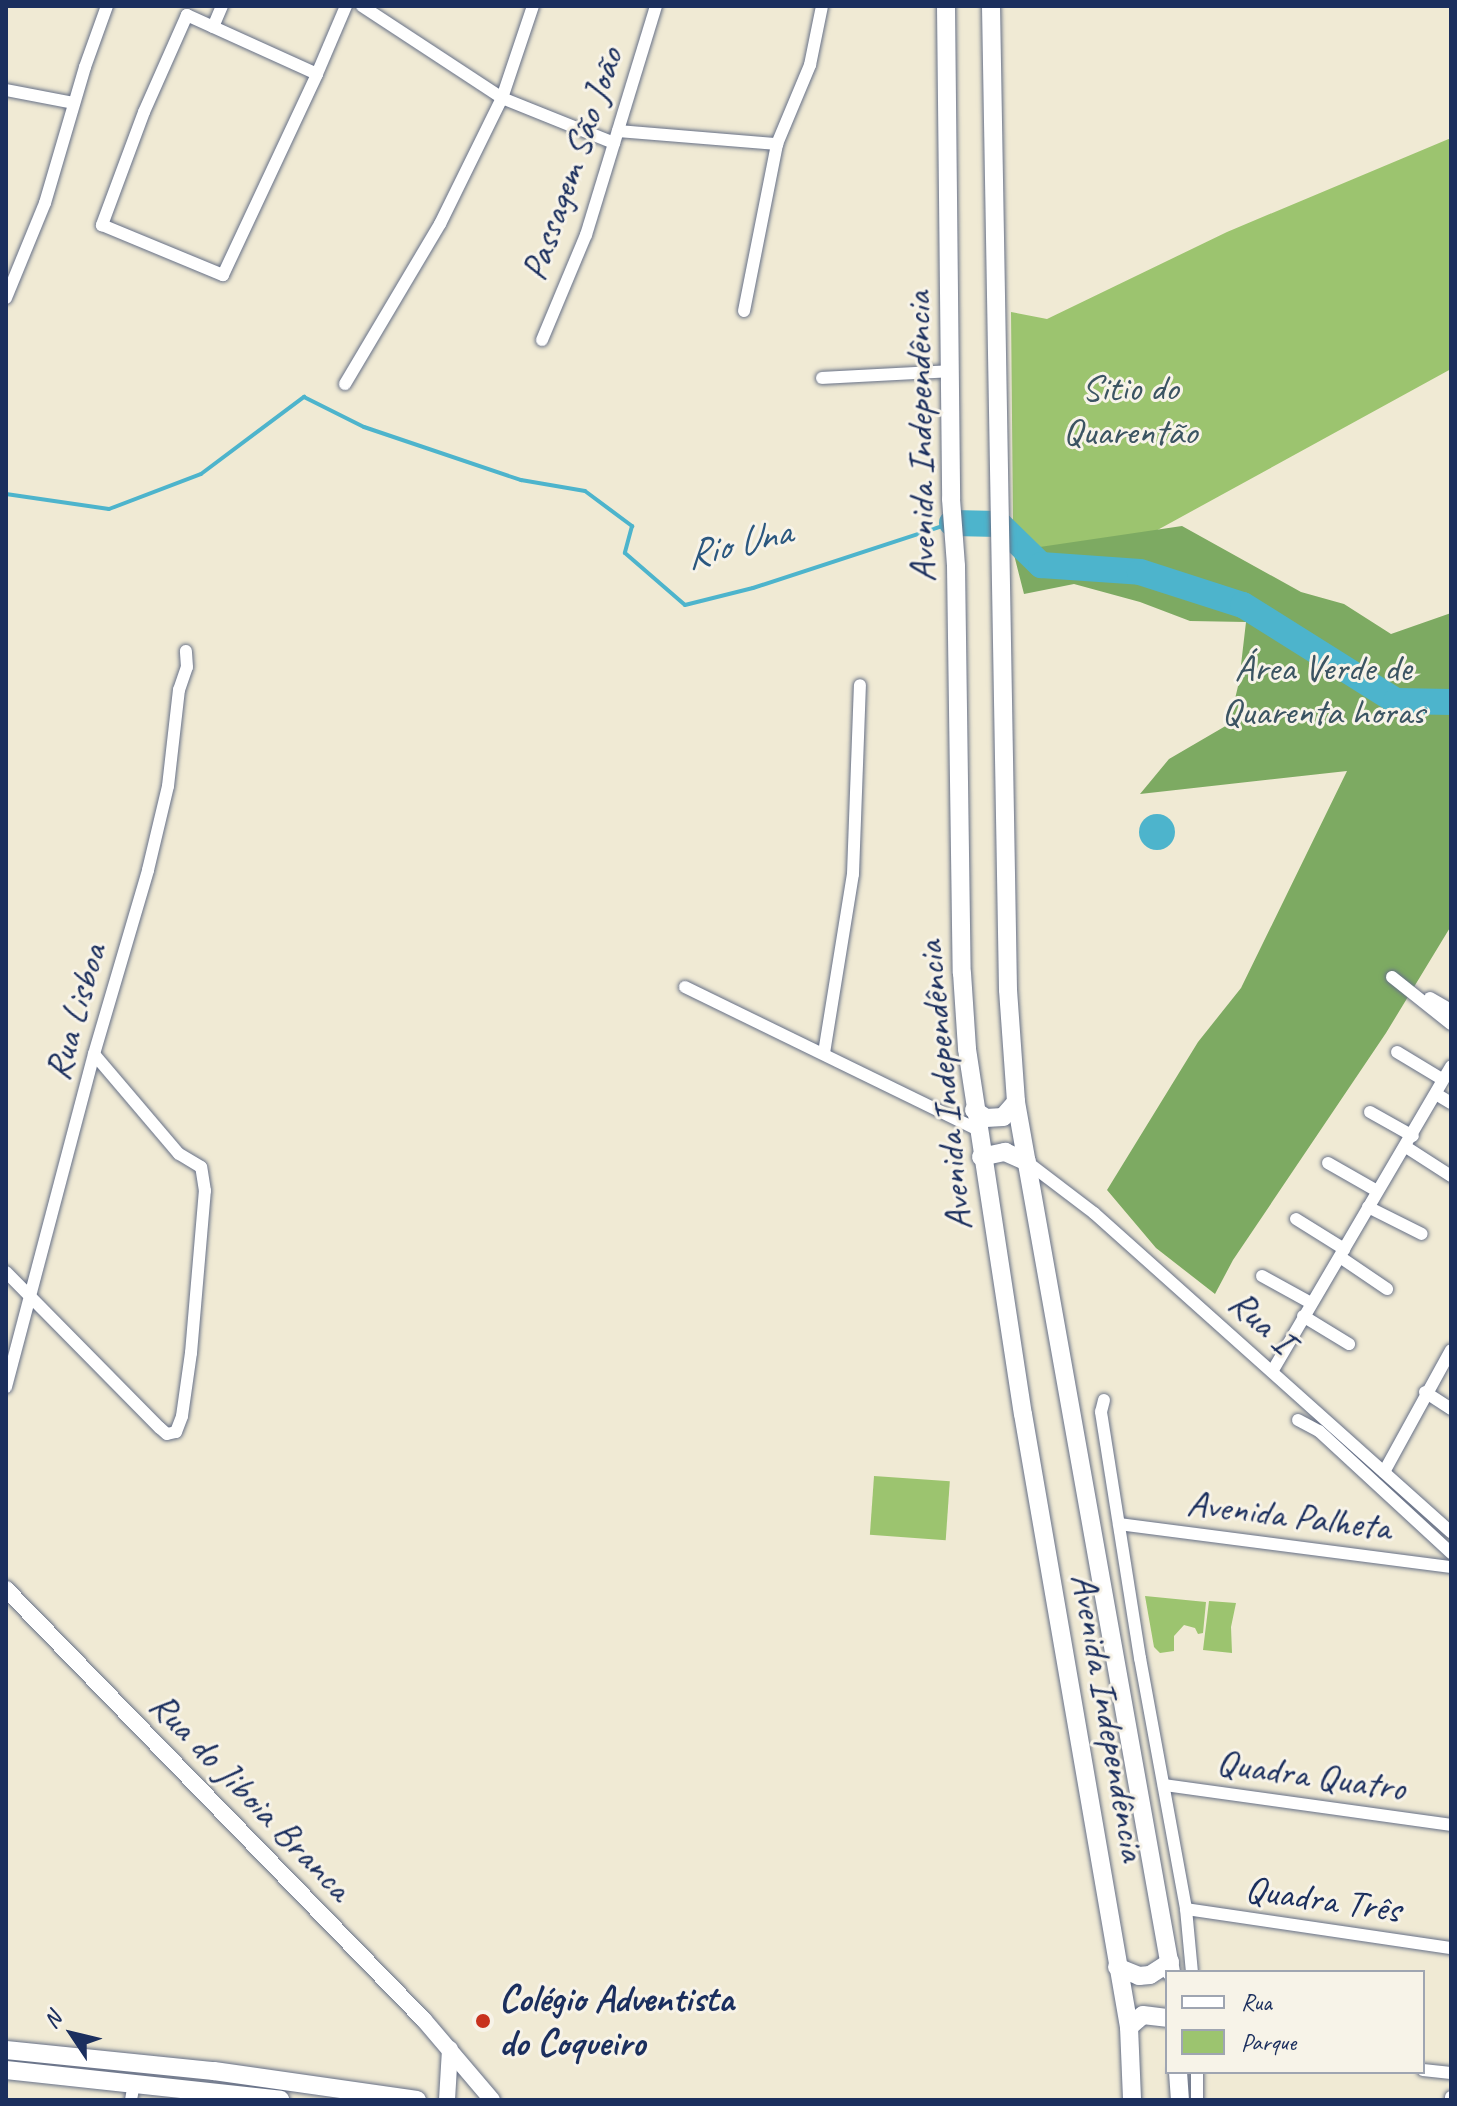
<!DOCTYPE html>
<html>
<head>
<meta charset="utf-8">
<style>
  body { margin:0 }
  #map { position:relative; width:1457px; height:2106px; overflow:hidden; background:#f0ead4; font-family:Caveat,sans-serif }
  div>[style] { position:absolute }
  .green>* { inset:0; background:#9cc46f; transform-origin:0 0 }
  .forest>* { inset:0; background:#7daa62 }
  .water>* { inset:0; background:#4db4cc }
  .round { border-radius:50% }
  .stream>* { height:4px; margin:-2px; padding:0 2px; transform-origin:2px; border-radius:2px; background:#4db4cc }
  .river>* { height:26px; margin:-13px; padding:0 13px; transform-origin:13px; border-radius:13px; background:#4db4cc }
  .roads { filter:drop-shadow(0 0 2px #667087) drop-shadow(0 0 2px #667087) }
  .street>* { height:12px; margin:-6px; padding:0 6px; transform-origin:6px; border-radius:6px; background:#fff }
  .secondary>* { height:16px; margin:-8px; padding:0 8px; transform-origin:8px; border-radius:8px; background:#fff }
  .primary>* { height:18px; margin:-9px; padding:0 9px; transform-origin:9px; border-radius:9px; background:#fff }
  .dots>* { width:22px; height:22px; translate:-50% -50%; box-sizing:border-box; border:4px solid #f7f3e8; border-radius:50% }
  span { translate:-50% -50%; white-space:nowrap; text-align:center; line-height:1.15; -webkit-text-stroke:6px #f7f3e8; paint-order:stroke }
  .street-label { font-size:38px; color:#1b2f5e }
  .park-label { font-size:38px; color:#3b5462 }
  .poi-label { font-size:38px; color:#1b2f5e; font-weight:700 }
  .left { translate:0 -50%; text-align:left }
  .water-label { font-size:40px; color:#2a577f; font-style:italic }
  .frame { position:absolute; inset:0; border:8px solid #1b2f5e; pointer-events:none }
  .legend { position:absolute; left:1165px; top:1970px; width:260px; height:104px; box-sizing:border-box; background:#f7f3e8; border:2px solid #9fa5b1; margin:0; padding:10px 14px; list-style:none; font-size:24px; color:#1b2f5e }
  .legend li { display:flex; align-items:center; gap:16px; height:40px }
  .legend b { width:40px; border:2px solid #9fa5b1 }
  .north { position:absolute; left:32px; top:1994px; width:80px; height:80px; -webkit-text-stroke:6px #f7f3e8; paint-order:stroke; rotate:305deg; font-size:22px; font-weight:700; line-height:32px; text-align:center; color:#1b2f5e }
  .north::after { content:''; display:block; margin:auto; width:28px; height:36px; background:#1b2f5e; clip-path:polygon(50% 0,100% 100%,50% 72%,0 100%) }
</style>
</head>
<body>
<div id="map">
  <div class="green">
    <i style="clip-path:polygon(1451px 138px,1451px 369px,1121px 550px,1049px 557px,1013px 522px,1011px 312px,1047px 319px,1227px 232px)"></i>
    <i style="left:874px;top:1476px;width:76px;height:59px;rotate:4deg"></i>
    <i style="clip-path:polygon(1145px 1596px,1206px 1602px,1203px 1633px,1198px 1634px,1195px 1628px,1184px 1625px,1174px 1636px,1174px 1651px,1160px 1653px,1154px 1647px)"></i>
    <i style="clip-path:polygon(1209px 1601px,1236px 1603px,1231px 1627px,1232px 1653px,1203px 1650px)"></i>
  </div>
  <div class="forest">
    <i style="clip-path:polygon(1182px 526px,1301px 592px,1344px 604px,1391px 634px,1451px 613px,1451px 926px,1386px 1033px,1233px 1260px,1215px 1294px,1156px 1248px,1107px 1190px,1198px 1042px,1241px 988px,1347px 771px,1140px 794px,1169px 759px,1229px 724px,1239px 682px,1246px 622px,1190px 621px,1140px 602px,1074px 584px,1024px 594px,1013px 551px)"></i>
  </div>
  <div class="water">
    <i class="round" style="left:1139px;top:814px;width:36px;height:36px"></i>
  </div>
  <div class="stream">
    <i style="left:6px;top:494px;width:104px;rotate:8.3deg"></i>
    <i style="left:109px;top:509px;width:98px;rotate:-20.8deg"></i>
    <i style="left:201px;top:474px;width:129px;rotate:-36.8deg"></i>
    <i style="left:304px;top:397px;width:67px;rotate:26.6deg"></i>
    <i style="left:364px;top:427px;width:166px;rotate:18.7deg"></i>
    <i style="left:521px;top:480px;width:65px;rotate:9.8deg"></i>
    <i style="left:585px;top:491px;width:59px;rotate:36.7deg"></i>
    <i style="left:632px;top:526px;width:28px;rotate:105deg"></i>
    <i style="left:625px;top:553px;width:79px;rotate:40.9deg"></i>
    <i style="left:685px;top:605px;width:70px;rotate:-14deg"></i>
    <i style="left:753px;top:588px;width:203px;rotate:-18.1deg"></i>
  </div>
  <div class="river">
    <i style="left:952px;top:523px;width:47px;rotate:1.2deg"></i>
    <i style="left:999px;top:524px;width:59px;rotate:44.3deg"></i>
    <i style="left:1041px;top:565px;width:99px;rotate:4deg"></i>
    <i style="left:1140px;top:572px;width:108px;rotate:17.8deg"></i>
    <i style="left:1243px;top:605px;width:181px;rotate:32.1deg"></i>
    <i style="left:1396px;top:701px;width:55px;rotate:1deg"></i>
  </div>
  <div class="roads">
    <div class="street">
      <i style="left:362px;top:6px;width:168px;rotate:33.3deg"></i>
      <i style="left:502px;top:98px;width:121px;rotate:21.9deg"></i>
      <i style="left:213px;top:27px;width:23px;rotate:-67deg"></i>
      <i style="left:317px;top:74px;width:143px;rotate:-155.6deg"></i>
      <i style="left:187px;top:15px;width:106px;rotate:113.9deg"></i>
      <i style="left:144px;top:112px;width:121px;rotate:110.4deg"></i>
      <i style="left:102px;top:225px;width:131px;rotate:22.5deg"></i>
      <i style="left:223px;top:275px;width:222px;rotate:-64.9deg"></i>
      <i style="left:317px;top:74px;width:74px;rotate:-66.9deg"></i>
      <i style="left:6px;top:90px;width:69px;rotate:10.8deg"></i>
      <i style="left:618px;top:131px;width:160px;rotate:4.7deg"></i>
      <i style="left:6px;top:298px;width:103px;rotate:-67.7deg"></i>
      <i style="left:45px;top:203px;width:142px;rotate:-73.6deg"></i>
      <i style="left:85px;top:67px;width:65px;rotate:-70.2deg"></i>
      <i style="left:744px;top:311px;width:170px;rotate:-78.8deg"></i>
      <i style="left:777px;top:144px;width:86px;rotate:-67.3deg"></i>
      <i style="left:810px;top:65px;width:60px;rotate:-78.5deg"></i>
      <i style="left:542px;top:340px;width:114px;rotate:-67.3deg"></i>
      <i style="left:586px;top:235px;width:239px;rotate:-73deg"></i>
      <i style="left:822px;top:378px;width:130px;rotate:-3.1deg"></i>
      <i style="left:345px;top:384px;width:186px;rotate:-59.3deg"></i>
      <i style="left:440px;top:224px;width:140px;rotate:-63.8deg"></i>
      <i style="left:502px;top:98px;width:97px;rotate:-71.4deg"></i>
      <i style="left:1392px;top:977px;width:75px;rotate:38.5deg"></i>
      <i style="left:685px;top:987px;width:324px;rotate:26deg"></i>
      <i style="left:1430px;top:998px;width:24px;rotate:30deg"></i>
      <i style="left:1397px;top:1052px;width:52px;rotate:31deg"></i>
      <i style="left:824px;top:1053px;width:181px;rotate:-80.8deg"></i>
      <i style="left:853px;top:874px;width:189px;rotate:-87.9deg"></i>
      <i style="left:1436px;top:1094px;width:17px;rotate:31deg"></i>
      <i style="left:1370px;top:1112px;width:49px;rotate:29.2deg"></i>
      <i style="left:1406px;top:1147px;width:54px;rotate:32.8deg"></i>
      <i style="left:1027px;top:1162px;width:84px;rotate:37.3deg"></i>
      <i style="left:1094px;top:1213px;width:479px;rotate:41.8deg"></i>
      <i style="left:1328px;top:1163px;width:56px;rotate:29.7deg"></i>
      <i style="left:1368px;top:1207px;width:60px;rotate:26.6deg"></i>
      <i style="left:1296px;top:1219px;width:57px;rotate:32deg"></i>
      <i style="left:1340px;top:1257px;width:57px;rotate:34.2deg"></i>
      <i style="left:6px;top:1272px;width:219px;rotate:45.4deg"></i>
      <i style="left:160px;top:1428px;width:9px;rotate:41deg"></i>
      <i style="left:167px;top:1434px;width:9px;rotate:-13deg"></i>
      <i style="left:176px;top:1432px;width:17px;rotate:-69deg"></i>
      <i style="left:182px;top:1416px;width:64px;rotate:-81.9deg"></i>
      <i style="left:191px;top:1353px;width:163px;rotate:-85.1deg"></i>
      <i style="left:205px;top:1191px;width:24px;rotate:-99deg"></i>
      <i style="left:201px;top:1167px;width:26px;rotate:-149deg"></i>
      <i style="left:179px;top:1154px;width:131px;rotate:-130.4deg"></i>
      <i style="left:1262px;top:1276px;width:56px;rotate:28.9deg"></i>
      <i style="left:1303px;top:1316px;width:54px;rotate:31.3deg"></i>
      <i style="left:1273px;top:1370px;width:352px;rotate:-59.6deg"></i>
      <i style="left:6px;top:1387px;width:344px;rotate:-75.2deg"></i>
      <i style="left:94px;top:1054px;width:192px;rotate:-73.6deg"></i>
      <i style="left:148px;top:870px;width:86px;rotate:-76.6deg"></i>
      <i style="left:168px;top:786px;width:97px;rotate:-83.5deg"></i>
      <i style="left:179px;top:690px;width:24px;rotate:-71deg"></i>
      <i style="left:187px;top:667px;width:16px;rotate:-94deg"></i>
      <i style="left:1425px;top:1392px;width:31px;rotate:33deg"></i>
      <i style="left:1104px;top:1400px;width:12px;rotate:104deg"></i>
      <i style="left:1101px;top:1412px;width:249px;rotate:81deg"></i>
      <i style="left:1140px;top:1658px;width:255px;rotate:79.6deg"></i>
      <i style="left:1186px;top:1909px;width:63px;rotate:84.6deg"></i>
      <i style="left:1298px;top:1420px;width:24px;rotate:28deg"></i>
      <i style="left:1319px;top:1431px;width:180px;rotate:42.7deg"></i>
      <i style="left:1384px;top:1472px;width:139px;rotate:-61.2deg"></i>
      <i style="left:1119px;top:1524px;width:335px;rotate:7.4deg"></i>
      <i style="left:1164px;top:1785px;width:290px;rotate:7.9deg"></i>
      <i style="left:1186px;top:1909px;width:268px;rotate:8.4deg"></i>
      <i style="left:1423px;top:2070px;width:28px;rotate:6deg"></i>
      <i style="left:131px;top:2100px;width:17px;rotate:-80deg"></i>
      <i style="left:1197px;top:2100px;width:28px;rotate:-90deg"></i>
      <i style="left:1451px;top:2100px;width:3px;rotate:-90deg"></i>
    </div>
    <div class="secondary">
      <i style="left:6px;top:1589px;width:600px;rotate:45.88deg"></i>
      <i style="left:424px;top:2020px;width:105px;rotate:49.6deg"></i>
      <i style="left:447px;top:2100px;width:51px;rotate:-86.6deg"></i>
    </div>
    <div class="primary">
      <i style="left:946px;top:6px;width:493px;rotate:89.4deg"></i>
      <i style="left:951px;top:499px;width:67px;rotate:85.7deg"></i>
      <i style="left:956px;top:566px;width:407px;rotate:89.2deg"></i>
      <i style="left:962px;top:973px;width:76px;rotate:86.2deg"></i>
      <i style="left:967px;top:1049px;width:369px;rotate:81.3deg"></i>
      <i style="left:1023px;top:1414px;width:622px;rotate:80.19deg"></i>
      <i style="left:1129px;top:2027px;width:73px;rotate:87.6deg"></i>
      <i style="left:991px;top:6px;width:984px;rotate:89.01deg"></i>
      <i style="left:1008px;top:990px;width:112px;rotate:85.9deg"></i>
      <i style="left:1016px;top:1102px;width:884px;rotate:79.9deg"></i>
      <i style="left:974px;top:1110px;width:14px;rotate:34deg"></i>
      <i style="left:986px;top:1118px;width:17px;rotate:-3deg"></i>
      <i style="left:1003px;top:1117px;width:20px;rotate:-49deg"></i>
      <i style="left:981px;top:1157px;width:25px;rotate:-12deg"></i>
      <i style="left:1005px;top:1152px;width:24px;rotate:24deg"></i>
      <i style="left:1117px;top:1967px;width:24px;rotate:22deg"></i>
      <i style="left:1139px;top:1976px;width:11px;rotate:-5deg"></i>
      <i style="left:1150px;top:1975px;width:24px;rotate:-33deg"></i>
      <i style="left:1129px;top:2027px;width:18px;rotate:-41deg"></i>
      <i style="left:1143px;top:2015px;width:24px;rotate:7deg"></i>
      <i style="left:6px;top:2050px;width:209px;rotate:5.8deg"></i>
      <i style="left:214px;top:2071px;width:205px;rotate:8.1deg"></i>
      <i style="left:6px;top:2070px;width:276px;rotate:6.2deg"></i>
      <i style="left:1178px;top:2072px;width:28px;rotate:86deg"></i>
    </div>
  </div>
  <div class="dots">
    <i style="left:483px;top:2021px;background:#c8321e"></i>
  </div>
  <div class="street-label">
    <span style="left:572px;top:164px;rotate:-71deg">Passagem São João</span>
    <span style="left:920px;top:437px;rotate:-91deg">Avenida Independência</span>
    <span style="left:75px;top:1012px;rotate:-74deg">Rua Lisboa</span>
    <span style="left:944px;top:1086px;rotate:-96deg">Avenida Independência</span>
    <span style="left:1262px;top:1321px;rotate:42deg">Rua I</span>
    <span style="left:1289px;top:1515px;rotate:7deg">Avenida Palheta</span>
    <span style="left:1109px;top:1717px;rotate:80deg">Avenida Independência</span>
    <span style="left:1311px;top:1775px;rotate:8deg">Quadra Quatro</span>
    <span style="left:251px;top:1796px;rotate:46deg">Rua do Jiboia Branca</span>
    <span style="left:1323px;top:1899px;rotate:8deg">Quadra Três</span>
  </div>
  <div class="park-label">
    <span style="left:1130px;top:410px">Sitio do<br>Quarentão</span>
    <span style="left:1323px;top:690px">Área Verde de<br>Quarenta horas</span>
  </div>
  <div class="poi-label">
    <span class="left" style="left:499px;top:2021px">Colégio Adventista<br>do Coqueiro</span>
  </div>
  <div class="water-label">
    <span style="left:738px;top:543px;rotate:-14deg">Rio Una</span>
  </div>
  <div class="frame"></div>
  <ul class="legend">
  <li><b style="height:10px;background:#fff"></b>Rua</li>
  <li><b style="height:22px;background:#9cc46f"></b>Parque</li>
  </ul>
  <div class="north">N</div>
</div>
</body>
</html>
